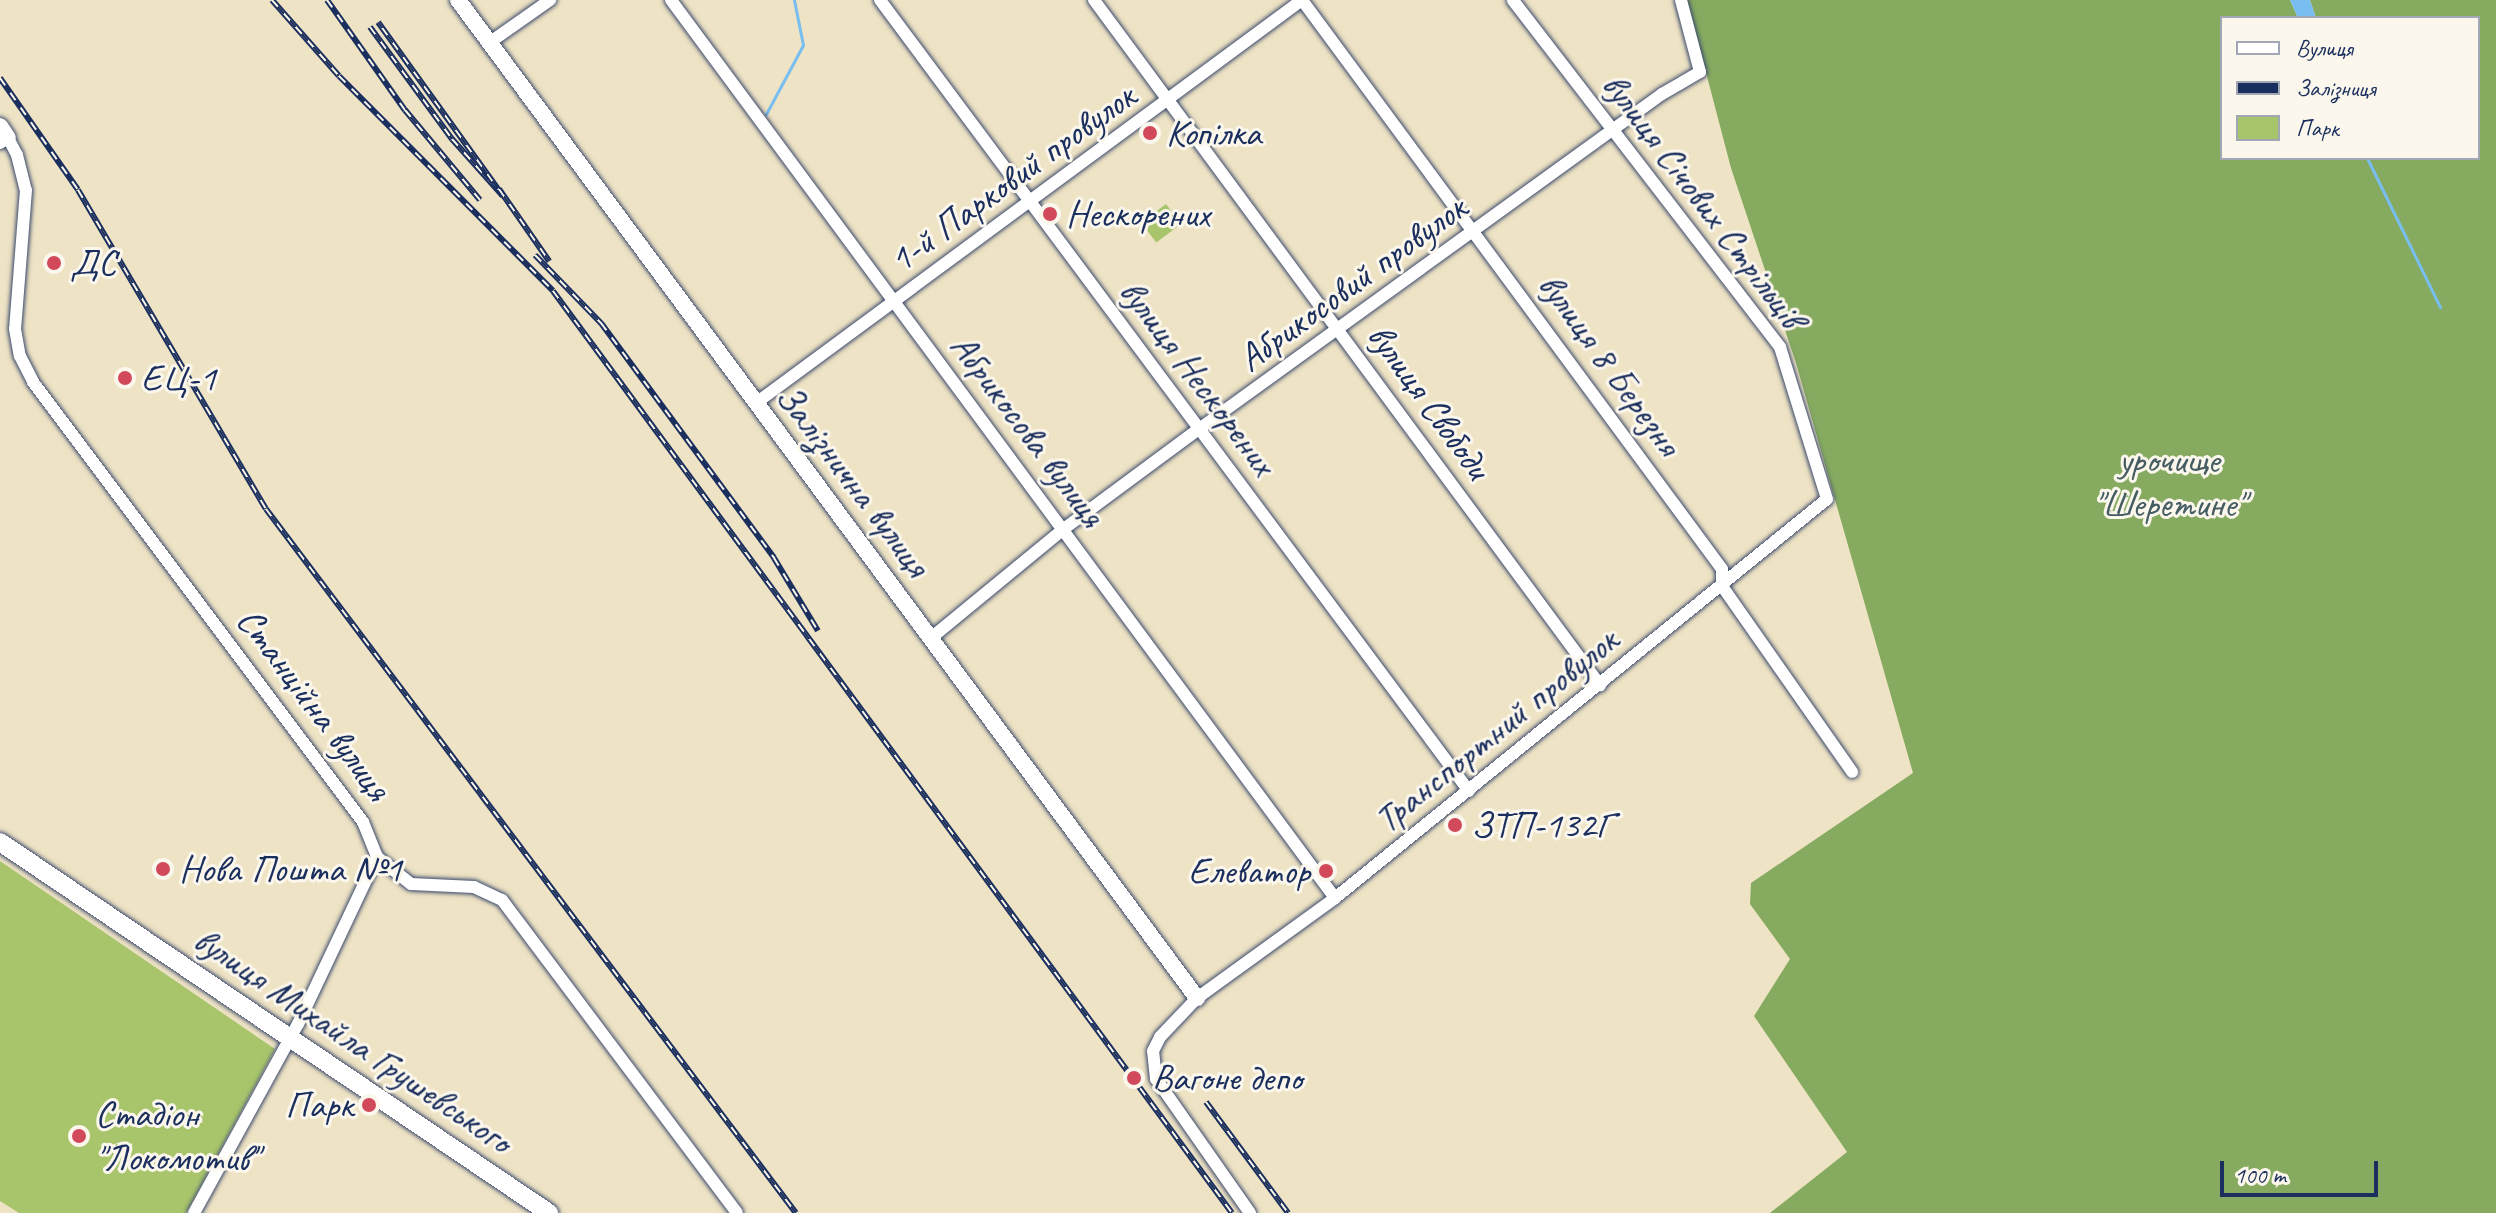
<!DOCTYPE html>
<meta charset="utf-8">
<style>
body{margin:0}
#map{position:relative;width:2496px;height:1213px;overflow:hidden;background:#eee3c4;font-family:Caveat,sans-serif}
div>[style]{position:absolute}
.green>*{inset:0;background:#a8c56c;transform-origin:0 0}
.forest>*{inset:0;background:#86aa60}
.water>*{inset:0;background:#79bef0}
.stream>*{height:3px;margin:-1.5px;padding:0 1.5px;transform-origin:1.5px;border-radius:1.5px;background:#79bef0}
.roads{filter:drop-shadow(0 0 2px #3b4a6d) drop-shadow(0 0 2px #3b4a6d)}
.street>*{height:12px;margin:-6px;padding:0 6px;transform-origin:6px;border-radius:6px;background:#fff}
.secondary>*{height:16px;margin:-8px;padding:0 8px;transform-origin:8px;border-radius:8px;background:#fff}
.primary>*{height:18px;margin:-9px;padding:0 9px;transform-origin:9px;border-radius:9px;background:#fff}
.rail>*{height:6px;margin-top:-3px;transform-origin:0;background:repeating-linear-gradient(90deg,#fbf7ec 0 9px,#1b2f5e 0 18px);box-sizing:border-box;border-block:2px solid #1b2f5e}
.dots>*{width:22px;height:22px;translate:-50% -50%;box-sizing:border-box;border:4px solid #fbf7ec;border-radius:50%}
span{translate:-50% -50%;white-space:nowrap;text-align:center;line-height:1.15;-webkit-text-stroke:6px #fbf7ec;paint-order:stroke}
.poi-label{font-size:38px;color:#1b2f5e}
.left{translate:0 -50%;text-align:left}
.right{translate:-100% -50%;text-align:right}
.street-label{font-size:38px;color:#1b2f5e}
.park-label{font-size:38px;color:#455c62}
.legend{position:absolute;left:2220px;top:16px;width:260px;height:144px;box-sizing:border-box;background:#fbf7ec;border:2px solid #a1a7b3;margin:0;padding:10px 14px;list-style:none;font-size:24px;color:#1b2f5e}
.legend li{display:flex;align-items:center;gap:16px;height:40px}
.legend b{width:40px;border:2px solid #a1a7b3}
.scale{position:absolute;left:2220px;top:1161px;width:158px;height:36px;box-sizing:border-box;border:4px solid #1b2f5e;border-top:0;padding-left:10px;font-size:24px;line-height:28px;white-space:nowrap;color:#1b2f5e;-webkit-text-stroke:6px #fbf7ec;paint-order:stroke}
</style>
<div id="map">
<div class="green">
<div style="left:1166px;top:204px;width:25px;height:31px;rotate:53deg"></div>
<div style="clip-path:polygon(0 861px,275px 1049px,186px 1213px,19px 1213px,0 1201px)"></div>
</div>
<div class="forest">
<div style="clip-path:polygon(1687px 0,2290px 0,2298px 18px,2222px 18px,2222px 158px,2478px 158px,2478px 18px,2316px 18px,2310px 0,2496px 0,2496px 1213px,1770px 1213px,1847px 1152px,1754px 1016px,1790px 959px,1750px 904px,1751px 883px,1913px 773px,1796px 363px,1731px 168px)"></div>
</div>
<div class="water">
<div style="clip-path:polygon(2290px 0,2310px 0,2316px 18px,2298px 18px)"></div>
</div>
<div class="stream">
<div style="left:766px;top:114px;width:78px;rotate:-61.8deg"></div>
<div style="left:803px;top:45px;width:46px;rotate:-101.3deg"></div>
<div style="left:2367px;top:158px;width:166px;rotate:63.9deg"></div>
</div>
<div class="roads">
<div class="street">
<div style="left:671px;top:0;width:1117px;rotate:53.52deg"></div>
<div style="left:880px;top:0;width:986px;rotate:53.33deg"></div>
<div style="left:1094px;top:0;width:852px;rotate:53.55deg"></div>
<div style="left:1302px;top:0;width:707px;rotate:53.57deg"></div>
<div style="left:1722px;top:569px;width:17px;rotate:90deg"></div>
<div style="left:1722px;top:586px;width:227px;rotate:55deg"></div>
<div style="left:489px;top:43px;width:75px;rotate:-35.2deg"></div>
<div style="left:0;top:143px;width:9px;rotate:-32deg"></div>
<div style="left:8px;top:138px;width:19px;rotate:62deg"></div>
<div style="left:17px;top:155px;width:36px;rotate:76deg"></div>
<div style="left:26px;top:190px;width:139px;rotate:94.5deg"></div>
<div style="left:15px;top:329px;width:27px;rotate:80deg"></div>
<div style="left:20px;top:356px;width:29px;rotate:63deg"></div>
<div style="left:33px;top:382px;width:550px;rotate:53.13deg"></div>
<div style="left:363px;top:822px;width:38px;rotate:68deg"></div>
<div style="left:377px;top:857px;width:43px;rotate:38.5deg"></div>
<div style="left:411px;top:884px;width:63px;rotate:2.7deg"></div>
<div style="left:474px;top:887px;width:31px;rotate:25deg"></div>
<div style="left:502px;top:900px;width:391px;rotate:53.1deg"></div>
<div style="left:756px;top:403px;width:679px;rotate:-36.43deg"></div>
<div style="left:931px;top:638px;width:173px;rotate:-39.4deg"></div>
<div style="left:1065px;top:528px;width:167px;rotate:-36.5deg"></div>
<div style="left:1199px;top:429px;width:571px;rotate:-35.89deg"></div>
<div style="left:1662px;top:94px;width:44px;rotate:-30.1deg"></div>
<div style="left:1700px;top:72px;width:74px;rotate:-104.8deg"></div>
<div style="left:194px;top:1213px;width:216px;rotate:-61.2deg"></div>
<div style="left:298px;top:1024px;width:185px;rotate:-64.7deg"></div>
<div style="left:1250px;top:1213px;width:164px;rotate:-125deg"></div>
<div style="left:1156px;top:1079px;width:28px;rotate:-96deg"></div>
<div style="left:1153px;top:1051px;width:16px;rotate:-63deg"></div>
<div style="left:1160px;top:1037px;width:54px;rotate:-46.5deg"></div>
<div style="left:1197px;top:998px;width:170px;rotate:-35.9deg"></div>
<div style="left:1335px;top:898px;width:633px;rotate:-39.04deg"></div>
<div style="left:1827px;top:499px;width:159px;rotate:-107.2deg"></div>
<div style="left:1780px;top:347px;width:438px;rotate:-127.6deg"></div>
</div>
<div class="secondary">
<div style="left:458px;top:0;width:1242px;rotate:53.48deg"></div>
<div style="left:0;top:126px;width:14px;rotate:56deg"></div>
</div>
<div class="primary">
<div style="left:0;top:842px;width:663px;rotate:34.05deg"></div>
</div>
</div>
<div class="rail">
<div style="left:272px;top:0;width:101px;rotate:48.6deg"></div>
<div style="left:339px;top:76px;width:303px;rotate:45.1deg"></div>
<div style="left:553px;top:291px;width:1145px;rotate:53.63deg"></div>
<div style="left:327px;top:0;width:135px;rotate:54.7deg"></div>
<div style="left:405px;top:110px;width:117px;rotate:50.2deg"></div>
<div style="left:370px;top:27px;width:139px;rotate:53.8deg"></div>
<div style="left:452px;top:139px;width:76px;rotate:48.2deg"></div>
<div style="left:503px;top:196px;width:214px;rotate:-125.7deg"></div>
<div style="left:0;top:78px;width:136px;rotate:55.1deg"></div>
<div style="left:78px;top:190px;width:370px;rotate:59.5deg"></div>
<div style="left:266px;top:509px;width:881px;rotate:53.03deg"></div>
<div style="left:499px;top:189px;width:88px;rotate:55.2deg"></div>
<div style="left:535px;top:255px;width:95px;rotate:45.9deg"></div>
<div style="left:601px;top:323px;width:292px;rotate:53.6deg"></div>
<div style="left:774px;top:558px;width:85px;rotate:58.9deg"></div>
<div style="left:1206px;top:1102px;width:138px;rotate:53.5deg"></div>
</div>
<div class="dots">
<div style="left:1150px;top:133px;background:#d1495b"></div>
<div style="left:1050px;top:214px;background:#d1495b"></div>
<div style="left:54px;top:263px;background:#d1495b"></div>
<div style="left:125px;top:378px;background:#d1495b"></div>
<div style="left:1455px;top:825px;background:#d1495b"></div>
<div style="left:163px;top:869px;background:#d1495b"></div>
<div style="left:1326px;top:871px;background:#d1495b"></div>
<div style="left:1134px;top:1078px;background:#d1495b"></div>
<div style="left:369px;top:1105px;background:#d1495b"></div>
<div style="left:79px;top:1136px;background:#d1495b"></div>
</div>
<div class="poi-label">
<span class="left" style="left:1166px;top:133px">Копілка</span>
<span class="left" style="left:1066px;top:214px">Нескорених</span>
<span class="left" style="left:70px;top:263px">ДС</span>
<span class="left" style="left:141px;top:378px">ЕЦ-1</span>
<span class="left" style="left:1471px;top:825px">ЗТП-132Г</span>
<span class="left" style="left:179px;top:869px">Нова Пошта №1</span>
<span class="right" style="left:1310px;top:871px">Елеватор</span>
<span class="left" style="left:1152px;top:1078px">Вагоне депо</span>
<span class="right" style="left:353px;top:1105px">Парк</span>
<span class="left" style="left:95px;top:1136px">Стадіон<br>"Локомотив"</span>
</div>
<div class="street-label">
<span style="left:1012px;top:178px;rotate:-36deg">1-й Парковий провулок</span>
<span style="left:1703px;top:200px;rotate:53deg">вулиця Січових Стрільців</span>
<span style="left:1352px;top:283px;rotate:-36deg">Абрикосовий провулок</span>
<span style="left:1610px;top:364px;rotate:54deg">вулиця 8 Березня</span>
<span style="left:1198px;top:377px;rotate:53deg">вулиця Нескорених</span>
<span style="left:1429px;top:401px;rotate:54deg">вулиця Свободи</span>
<span style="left:1028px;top:430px;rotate:53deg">Абрикосова вулиця</span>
<span style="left:853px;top:480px;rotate:53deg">Залізнична вулиця</span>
<span style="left:314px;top:704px;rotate:53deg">Станційна вулиця</span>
<span style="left:1496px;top:730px;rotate:-39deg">Транспортний провулок</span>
<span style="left:353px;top:1040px;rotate:34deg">вулиця Михайла Грушевського</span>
</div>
<div class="park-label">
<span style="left:2169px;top:482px">урочище<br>"Шеретине"</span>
</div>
<ul class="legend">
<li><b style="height:10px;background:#fff"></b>Вулиця</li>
<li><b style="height:10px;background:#1b2f5e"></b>Залізниця</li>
<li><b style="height:22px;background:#a8c56c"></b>Парк</li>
</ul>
<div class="scale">100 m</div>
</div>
